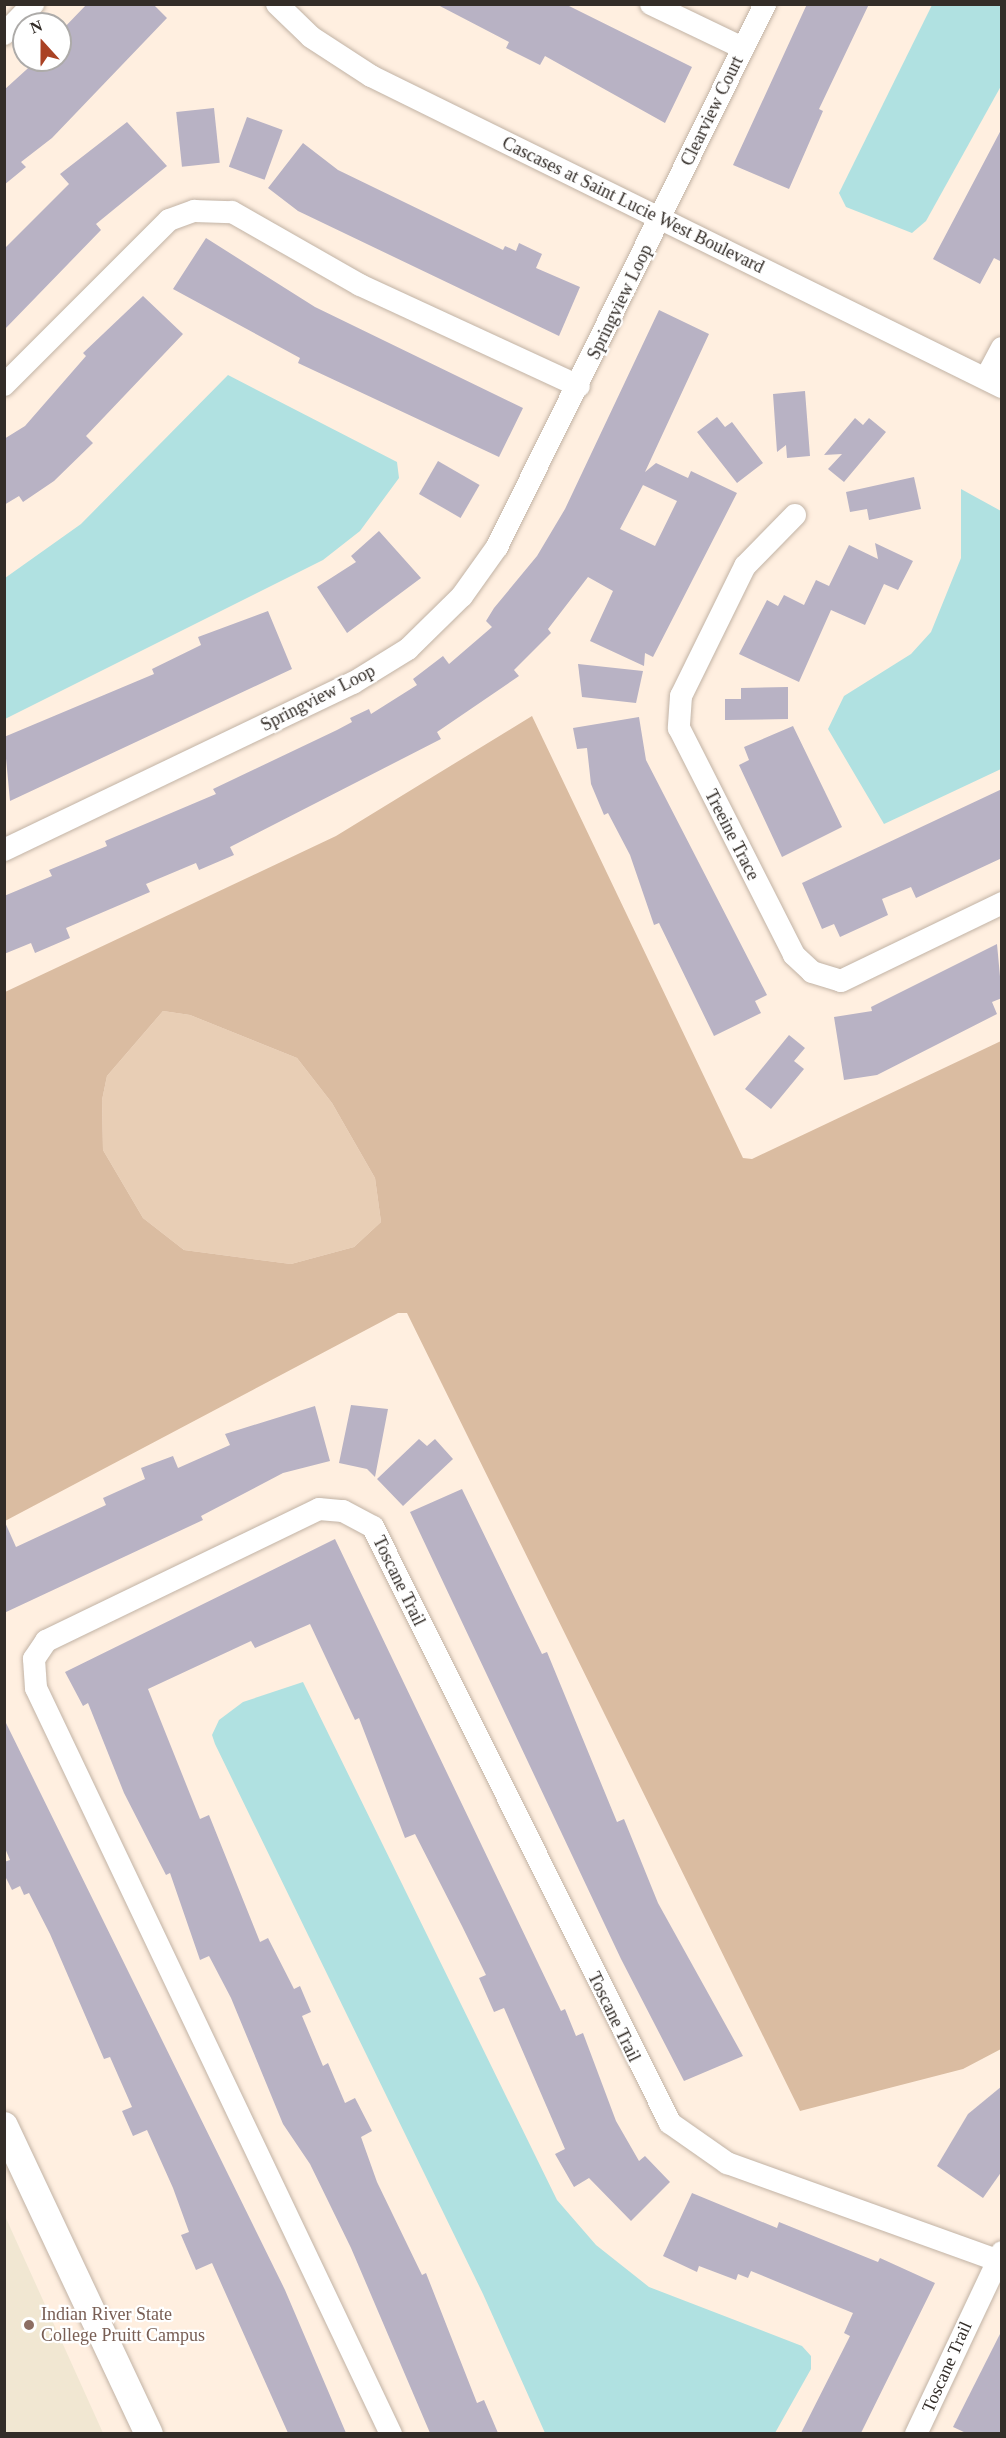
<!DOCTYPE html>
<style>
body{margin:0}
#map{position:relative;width:1006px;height:2438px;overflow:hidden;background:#ffefe0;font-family:Georgia,serif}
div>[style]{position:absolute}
.education>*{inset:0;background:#f1e7d2}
.green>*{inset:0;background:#e8ceb5}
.forest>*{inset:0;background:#dabca1}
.water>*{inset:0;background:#b0e1e1}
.building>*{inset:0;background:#b8b2c4;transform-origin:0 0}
.roads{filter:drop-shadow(0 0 2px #c2b3a5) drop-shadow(0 0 2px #c2b3a5)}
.minor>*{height:22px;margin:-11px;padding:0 11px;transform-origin:11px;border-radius:11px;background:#fff}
.tertiary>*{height:28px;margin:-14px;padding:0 14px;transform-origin:14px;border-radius:14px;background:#fff}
.dots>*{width:16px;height:16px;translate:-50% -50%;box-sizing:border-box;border:3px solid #fff;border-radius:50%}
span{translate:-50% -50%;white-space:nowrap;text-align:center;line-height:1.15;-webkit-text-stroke:4.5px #fff;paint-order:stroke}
.street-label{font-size:18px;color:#332d28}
.education-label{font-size:18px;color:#785e54}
.left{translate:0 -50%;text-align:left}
.frame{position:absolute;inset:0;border:6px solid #332d28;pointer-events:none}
.north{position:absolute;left:12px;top:12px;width:60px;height:60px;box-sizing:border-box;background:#fff;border:2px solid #adaba9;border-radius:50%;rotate:339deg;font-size:16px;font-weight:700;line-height:24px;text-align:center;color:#332d28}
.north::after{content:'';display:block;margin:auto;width:21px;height:27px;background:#aa4224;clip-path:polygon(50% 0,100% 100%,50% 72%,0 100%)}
</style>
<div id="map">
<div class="education">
<div style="clip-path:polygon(5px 2216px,103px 2433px,5px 2433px)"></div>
</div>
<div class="green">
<div style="clip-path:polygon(163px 1011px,190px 1015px,297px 1058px,332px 1103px,375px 1178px,381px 1222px,354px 1247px,291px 1264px,184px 1250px,143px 1218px,103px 1150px,102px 1100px,107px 1076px)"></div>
</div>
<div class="forest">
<div style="clip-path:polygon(evenodd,532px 716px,743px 1158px,752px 1159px,1001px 1041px,1001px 2049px,963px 2069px,800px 2111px,407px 1313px,398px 1313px,5px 1521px,5px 992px,336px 836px,532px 716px,163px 1011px,190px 1015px,297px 1058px,332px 1103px,375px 1178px,381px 1222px,354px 1247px,291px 1264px,184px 1250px,143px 1218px,103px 1150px,102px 1100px,107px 1076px,163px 1011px)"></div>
</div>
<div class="water">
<div style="clip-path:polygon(932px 5px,1001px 5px,1001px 86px,926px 221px,912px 233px,846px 207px,839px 193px)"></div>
<div style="clip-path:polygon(228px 375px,397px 462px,399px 478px,360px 531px,323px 560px,5px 719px,5px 578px,81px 524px)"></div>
<div style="clip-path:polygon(961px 489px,1001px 511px,1001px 769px,884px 824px,828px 729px,844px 696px,911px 654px,931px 632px,961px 558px)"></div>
<div style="clip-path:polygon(303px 1682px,557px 2200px,596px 2245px,649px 2287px,802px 2346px,811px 2356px,811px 2369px,775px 2433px,545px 2433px,483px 2294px,215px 1744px,212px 1735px,219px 1720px,243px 1702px)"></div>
</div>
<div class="building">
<div style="clip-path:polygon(87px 4px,153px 4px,167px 18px,52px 138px,21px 162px,26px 167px,4px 185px,4px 90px,37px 60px,60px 60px,60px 32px)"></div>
<div style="clip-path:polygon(436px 4px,565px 4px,692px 67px,665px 123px,545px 56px,540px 65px,506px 48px,509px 42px)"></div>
<div style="clip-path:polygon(807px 4px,869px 4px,819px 109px,823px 111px,789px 189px,733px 165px)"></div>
<div style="left:214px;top:108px;width:55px;height:38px;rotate:84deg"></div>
<div style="left:247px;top:117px;width:38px;height:53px;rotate:20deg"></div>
<div style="clip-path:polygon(127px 122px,167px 166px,96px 224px,101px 230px,4px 330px,4px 249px,69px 184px,60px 174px)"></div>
<div style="clip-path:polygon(1002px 128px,1002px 262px,994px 258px,980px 284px,933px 259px)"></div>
<div style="clip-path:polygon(303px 143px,338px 170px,503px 250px,505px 246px,516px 251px,519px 243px,542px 254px,536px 268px,580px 287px,559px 336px,298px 211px,268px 188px)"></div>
<div style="clip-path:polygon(206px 238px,315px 307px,523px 408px,499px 457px,298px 363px,300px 358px,173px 289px)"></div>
<div style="clip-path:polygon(143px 296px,183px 334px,86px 436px,93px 443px,54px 481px,23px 502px,19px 496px,4px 505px,4px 439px,25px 426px,86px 356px,83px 353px)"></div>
<div style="clip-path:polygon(evenodd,659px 310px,709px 334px,645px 472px,656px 463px,688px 478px,691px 471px,737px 493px,653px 657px,645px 653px,644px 666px,590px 641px,613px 591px,588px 577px,548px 629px,551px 633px,514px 670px,519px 676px,437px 732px,441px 739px,230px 847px,234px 855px,199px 870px,196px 863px,146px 884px,150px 892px,66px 928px,70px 938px,35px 953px,31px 943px,4px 954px,4px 896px,52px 876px,49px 870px,107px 846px,105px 841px,216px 794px,213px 789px,337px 730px,352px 722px,350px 718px,369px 709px,371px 714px,417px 685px,413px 679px,443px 656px,449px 664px,492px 627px,486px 621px,494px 608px,537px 556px,565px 509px,659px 310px,643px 485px,677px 501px,655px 546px,620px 529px,643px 485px)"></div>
<div style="clip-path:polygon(805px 391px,810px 456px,787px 458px,786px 445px,777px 452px,773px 394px)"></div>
<div style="clip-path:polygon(717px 417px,725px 427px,732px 422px,763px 463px,737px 483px,697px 432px)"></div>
<div style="clip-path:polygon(855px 418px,863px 425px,869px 418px,886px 432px,844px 482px,828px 469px,842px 454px,824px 455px)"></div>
<div style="left:438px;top:461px;width:48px;height:38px;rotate:30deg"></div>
<div style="clip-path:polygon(914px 477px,921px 509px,869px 520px,867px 509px,850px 512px,846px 492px)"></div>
<div style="clip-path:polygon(379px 531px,421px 578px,347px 633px,317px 587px,356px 562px,351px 556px)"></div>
<div style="clip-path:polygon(875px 543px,913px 561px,898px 590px,884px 584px,865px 625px,831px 610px,799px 682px,739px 654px,767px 600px,778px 606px,784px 595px,804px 605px,816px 580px,829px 586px,849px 545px,878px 559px)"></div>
<div style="clip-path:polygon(268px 611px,292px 669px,10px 801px,4px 737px,154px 674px,152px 669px,201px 645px,198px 637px)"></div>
<div style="clip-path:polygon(578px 664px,643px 671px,636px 703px,582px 697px)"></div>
<div style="clip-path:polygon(788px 687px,788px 719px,725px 720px,725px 699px,741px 699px,741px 688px)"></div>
<div style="clip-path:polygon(639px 717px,646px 760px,767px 995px,755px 1001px,761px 1013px,714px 1036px,659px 923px,654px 925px,630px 855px,608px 813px,604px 815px,591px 784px,587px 748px,577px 749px,573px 728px)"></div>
<div style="clip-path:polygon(793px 726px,842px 827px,782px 857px,739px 765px,749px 760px,744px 747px)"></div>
<div style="clip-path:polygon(1002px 789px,1002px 858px,916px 898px,911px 887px,882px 899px,888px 915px,840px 937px,834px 924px,822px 929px,802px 883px)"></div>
<div style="clip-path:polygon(997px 944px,1002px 998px,992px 1002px,997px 1014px,877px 1075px,844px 1080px,834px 1017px,872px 1011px,871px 1007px)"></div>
<div style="clip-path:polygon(789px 1035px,805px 1048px,794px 1061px,804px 1069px,771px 1109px,745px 1089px)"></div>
<div style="clip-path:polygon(351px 1405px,388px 1409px,375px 1477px,367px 1469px,339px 1463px)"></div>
<div style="clip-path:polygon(315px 1406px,330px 1461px,283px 1473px,201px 1516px,203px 1520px,4px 1613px,4px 1520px,16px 1547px,106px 1505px,103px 1498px,145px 1479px,141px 1468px,173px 1456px,178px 1468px,230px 1445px,225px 1434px)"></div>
<div style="clip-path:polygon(419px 1439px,427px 1446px,435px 1439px,453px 1459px,403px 1506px,377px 1479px)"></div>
<div style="clip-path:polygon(462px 1489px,542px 1654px,547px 1652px,617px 1822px,624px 1819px,658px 1903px,743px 2056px,684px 2081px,621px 1959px,410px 1512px)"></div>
<div style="clip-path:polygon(335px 1539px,561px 2011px,565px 2009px,576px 2036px,583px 2033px,616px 2121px,639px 2161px,645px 2156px,670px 2182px,631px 2221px,589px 2178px,574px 2187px,555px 2154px,565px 2149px,504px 2008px,494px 2012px,479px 1978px,486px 1975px,462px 1926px,415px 1834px,405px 1838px,359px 1718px,355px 1720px,310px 1624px,255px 1648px,251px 1641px,148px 1689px,200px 1819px,209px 1815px,260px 1942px,268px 1938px,294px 1989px,300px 1986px,311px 2012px,302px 2016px,323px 2066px,328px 2063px,345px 2103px,355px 2098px,372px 2131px,361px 2137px,377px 2182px,422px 2275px,426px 2273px,477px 2403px,484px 2400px,498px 2433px,430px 2433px,351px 2248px,310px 2164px,283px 2124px,231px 1998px,209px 1956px,200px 1960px,170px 1873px,166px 1875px,124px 1793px,88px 1703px,83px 1706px,65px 1672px)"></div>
<div style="clip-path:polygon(5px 1721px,285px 2290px,346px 2433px,288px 2433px,212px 2263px,196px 2270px,181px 2235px,189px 2232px,173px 2188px,147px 2130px,133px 2136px,122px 2111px,132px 2107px,110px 2057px,104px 2059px,50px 1934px,29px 1893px,24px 1895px,20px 1886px,12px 1890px,4px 1874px,4px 1862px,10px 1860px,4px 1846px)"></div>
<div style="clip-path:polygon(1002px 2086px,1002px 2171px,983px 2198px,937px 2166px,968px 2114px)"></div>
<div style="clip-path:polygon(692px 2193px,777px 2228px,779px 2222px,878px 2262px,880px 2258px,935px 2283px,861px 2433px,801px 2433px,850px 2336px,844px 2333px,853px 2313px,751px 2271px,748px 2278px,738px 2274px,736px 2280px,699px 2266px,697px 2272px,663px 2256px)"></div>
<div style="clip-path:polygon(1002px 2330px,1002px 2433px,966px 2433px,953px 2427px)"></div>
</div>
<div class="roads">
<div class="minor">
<div style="left:277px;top:4px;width:47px;rotate:44.1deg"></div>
<div style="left:311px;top:37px;width:72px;rotate:33deg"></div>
<div style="left:371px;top:76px;width:703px;rotate:26.24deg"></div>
<div style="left:651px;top:4px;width:102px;rotate:25.6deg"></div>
<div style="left:4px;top:34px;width:42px;rotate:-46deg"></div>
<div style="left:986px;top:378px;width:34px;rotate:-62deg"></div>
<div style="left:4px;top:385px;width:233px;rotate:-45deg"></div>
<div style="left:169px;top:220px;width:27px;rotate:-20deg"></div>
<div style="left:194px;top:211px;width:38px;rotate:2deg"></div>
<div style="left:232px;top:212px;width:147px;rotate:29.7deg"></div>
<div style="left:360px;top:285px;width:241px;rotate:24.8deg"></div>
<div style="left:795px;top:515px;width:71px;rotate:134.4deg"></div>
<div style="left:745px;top:566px;width:145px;rotate:116.2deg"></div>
<div style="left:681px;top:696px;width:32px;rotate:94deg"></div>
<div style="left:679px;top:728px;width:254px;rotate:63.1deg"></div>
<div style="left:794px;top:955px;width:25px;rotate:43deg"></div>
<div style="left:812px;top:972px;width:30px;rotate:17deg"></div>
<div style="left:841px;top:981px;width:179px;rotate:-25.8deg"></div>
<div style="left:4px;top:850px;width:387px;rotate:-25.6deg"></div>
<div style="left:353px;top:683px;width:65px;rotate:-31.7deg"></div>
<div style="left:408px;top:649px;width:76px;rotate:-44.5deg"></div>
<div style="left:462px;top:596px;width:60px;rotate:-54.5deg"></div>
<div style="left:497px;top:547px;width:606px;rotate:-63.73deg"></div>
<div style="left:391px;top:2434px;width:826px;rotate:-115.45deg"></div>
<div style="left:36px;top:1688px;width:29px;rotate:-94deg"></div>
<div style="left:34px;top:1659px;width:22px;rotate:-56deg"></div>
<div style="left:46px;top:1641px;width:303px;rotate:-25.8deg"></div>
<div style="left:319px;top:1509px;width:24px;rotate:5deg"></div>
<div style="left:343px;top:1511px;width:34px;rotate:28deg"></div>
<div style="left:373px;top:1527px;width:666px;rotate:63.51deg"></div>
<div style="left:670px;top:2123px;width:70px;rotate:35.1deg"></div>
<div style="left:727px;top:2163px;width:292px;rotate:19.8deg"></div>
<div style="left:916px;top:2434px;width:201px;rotate:-64.7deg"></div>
</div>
<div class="tertiary">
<div style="left:4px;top:2126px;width:340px;rotate:64.8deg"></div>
</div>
</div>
<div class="dots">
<div style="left:29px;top:2325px;background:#8d6e63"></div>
</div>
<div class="street-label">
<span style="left:712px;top:111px;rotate:-64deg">Clearview Court</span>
<span style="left:633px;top:205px;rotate:26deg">Cascases at Saint Lucie West Boulevard</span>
<span style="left:620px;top:302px;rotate:-64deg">Springview Loop</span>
<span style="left:318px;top:698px;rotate:-27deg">Springview Loop</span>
<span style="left:732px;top:835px;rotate:63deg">Treeine Trace</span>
<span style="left:399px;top:1581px;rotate:64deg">Toscane Trail</span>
<span style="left:614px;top:2017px;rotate:64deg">Toscane Trail</span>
<span style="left:947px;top:2367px;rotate:-66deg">Toscane Trail</span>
</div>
<div class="education-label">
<span class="left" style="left:41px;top:2325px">Indian River State<br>College Pruitt Campus</span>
</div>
<div class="frame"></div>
<div class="north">N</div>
</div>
